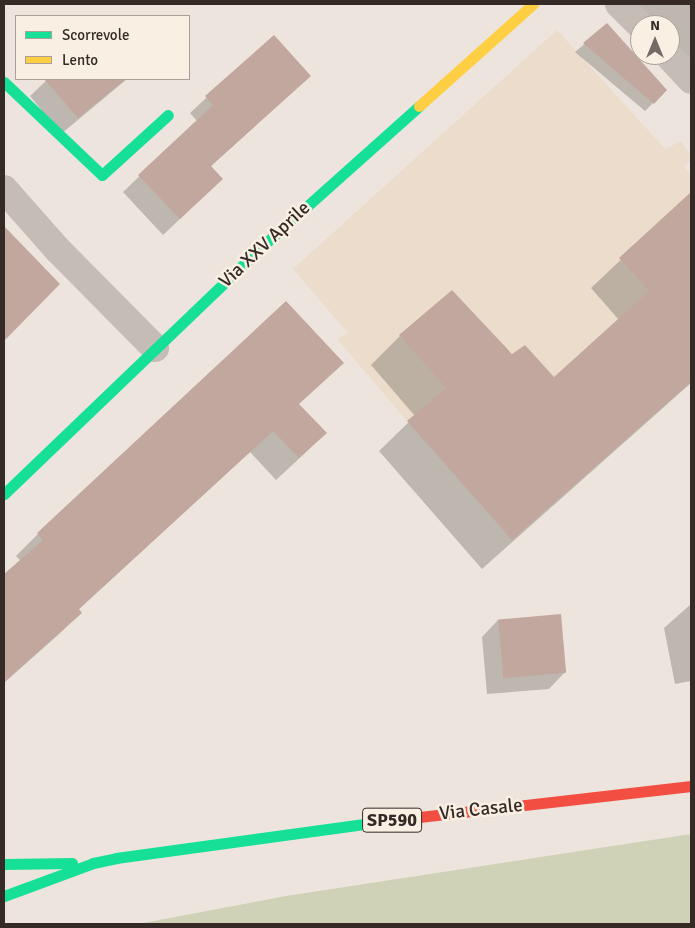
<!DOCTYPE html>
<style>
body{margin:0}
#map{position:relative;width:695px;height:928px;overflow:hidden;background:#ede5dd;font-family:Signika,sans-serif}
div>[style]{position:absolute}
.green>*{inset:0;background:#cfd2b6}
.plaza>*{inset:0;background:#ecdccb}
.shadow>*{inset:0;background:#0003}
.building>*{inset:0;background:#c2a79e;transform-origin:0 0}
.street>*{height:28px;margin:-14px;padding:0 14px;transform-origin:14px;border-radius:14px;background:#c5bcb6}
.fast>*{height:11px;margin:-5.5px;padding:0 5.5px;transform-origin:5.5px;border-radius:5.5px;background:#16e098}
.slow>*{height:11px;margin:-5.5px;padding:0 5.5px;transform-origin:5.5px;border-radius:5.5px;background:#ffcf43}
.jam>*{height:11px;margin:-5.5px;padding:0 5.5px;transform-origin:5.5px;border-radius:5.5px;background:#f24e42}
span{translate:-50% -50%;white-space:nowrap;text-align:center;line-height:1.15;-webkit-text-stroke:5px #faefe3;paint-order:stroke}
.shield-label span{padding:1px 4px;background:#faefe3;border:1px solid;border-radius:4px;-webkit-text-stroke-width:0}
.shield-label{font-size:18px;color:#352a25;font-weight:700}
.street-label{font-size:19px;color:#352a25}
.frame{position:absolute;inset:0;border:5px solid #352a25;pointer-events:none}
.legend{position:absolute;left:15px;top:15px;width:175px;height:65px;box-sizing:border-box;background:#faefe3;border:1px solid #aba097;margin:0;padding:6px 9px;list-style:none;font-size:15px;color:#352a25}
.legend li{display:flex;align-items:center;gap:10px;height:25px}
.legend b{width:25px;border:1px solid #aba097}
.north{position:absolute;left:630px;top:15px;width:50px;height:50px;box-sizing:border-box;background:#faefe3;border:1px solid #aba097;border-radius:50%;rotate:0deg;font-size:14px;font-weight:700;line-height:20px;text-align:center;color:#352a25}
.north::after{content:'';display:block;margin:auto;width:18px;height:22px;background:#756b65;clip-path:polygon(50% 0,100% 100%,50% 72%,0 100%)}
</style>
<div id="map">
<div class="green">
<div style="clip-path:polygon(691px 834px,691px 924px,138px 924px,286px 896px)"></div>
</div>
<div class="plaza">
<div style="clip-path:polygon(557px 30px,665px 149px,681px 141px,691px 155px,691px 160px,684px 167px,691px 175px,691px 213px,681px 202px,619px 258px,649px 291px,554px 377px,525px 345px,512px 354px,452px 290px,400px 335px,446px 388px,407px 421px,337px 339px,348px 333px,293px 269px)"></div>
</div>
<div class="shadow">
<div style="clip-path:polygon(624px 4px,691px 4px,691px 85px,670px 55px,670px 25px,640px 25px)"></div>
<div style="clip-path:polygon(607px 25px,666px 90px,645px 111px,575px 52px)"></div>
<div style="clip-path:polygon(273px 36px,309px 76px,210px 167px,205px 195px,163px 235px,123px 192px,197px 121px,190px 113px)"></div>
<div style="clip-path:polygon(48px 79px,127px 79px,61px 134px,30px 96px)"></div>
<div style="clip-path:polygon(681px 203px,691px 215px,691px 383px,482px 569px,379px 451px,415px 416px,371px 365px,400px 336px,512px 355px,554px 379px,619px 320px,591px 288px)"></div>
<div style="clip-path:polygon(4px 227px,58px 284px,4px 339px)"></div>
<div style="clip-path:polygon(298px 404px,325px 433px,303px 455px,276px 480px,250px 452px,78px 610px,81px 613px,58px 635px,4px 683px,4px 576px,21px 561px,16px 556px,38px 534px)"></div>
<div style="clip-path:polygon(691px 604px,691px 681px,675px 684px,664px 628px)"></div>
<div style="clip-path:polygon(498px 620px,565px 672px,549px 689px,487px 694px,482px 637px)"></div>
</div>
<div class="building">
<div style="clip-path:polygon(607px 23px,667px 90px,654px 104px,583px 43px)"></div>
<div style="clip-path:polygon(274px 35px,311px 76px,211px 166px,223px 179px,180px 219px,138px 175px,213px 105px,205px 96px)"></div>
<div style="clip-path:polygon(44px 79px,126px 79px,78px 118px)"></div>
<div style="clip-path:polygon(691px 192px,691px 382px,512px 540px,407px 421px,446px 388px,399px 335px,452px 290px,512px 354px,525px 345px,554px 377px,649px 291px,619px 258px)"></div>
<div style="clip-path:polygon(4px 226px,60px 284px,4px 341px)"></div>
<div style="clip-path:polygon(286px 301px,344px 363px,299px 404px,327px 433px,299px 458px,273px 431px,79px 609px,82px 613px,4px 682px,4px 574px,43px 540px,37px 533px)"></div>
<div style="left:561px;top:614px;width:59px;height:63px;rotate:85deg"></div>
</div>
<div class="street">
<div style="left:619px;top:4px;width:30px;rotate:45deg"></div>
<div style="left:668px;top:55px;width:34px;rotate:47deg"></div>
<div style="left:4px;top:189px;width:81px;rotate:48.5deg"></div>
<div style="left:58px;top:250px;width:138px;rotate:45.3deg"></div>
</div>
<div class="fast">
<div style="left:4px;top:82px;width:135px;rotate:43.5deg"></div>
<div style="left:102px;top:175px;width:89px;rotate:-42.3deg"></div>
<div style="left:4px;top:494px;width:352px;rotate:-43.8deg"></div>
<div style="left:258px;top:250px;width:216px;rotate:-41.8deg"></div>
<div style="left:4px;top:864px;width:68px;rotate:-0.8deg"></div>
<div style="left:4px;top:896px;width:95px;rotate:-20.3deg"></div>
<div style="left:93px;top:863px;width:24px;rotate:-12deg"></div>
<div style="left:116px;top:858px;width:280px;rotate:-7.8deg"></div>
</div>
<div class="slow">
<div style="left:419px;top:106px;width:153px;rotate:-41.8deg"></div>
</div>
<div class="jam">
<div style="left:393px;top:820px;width:300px;rotate:-6.5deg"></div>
</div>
<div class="shield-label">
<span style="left:392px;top:820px">SP590</span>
</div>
<div class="street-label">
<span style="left:265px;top:245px;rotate:-43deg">Via XXV Aprile</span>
<span style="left:481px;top:810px;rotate:-6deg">Via Casale</span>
</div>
<div class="frame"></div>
<ul class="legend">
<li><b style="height:6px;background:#16e098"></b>Scorrevole</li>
<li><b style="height:6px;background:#ffcf43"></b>Lento</li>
</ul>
<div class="north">N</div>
</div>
